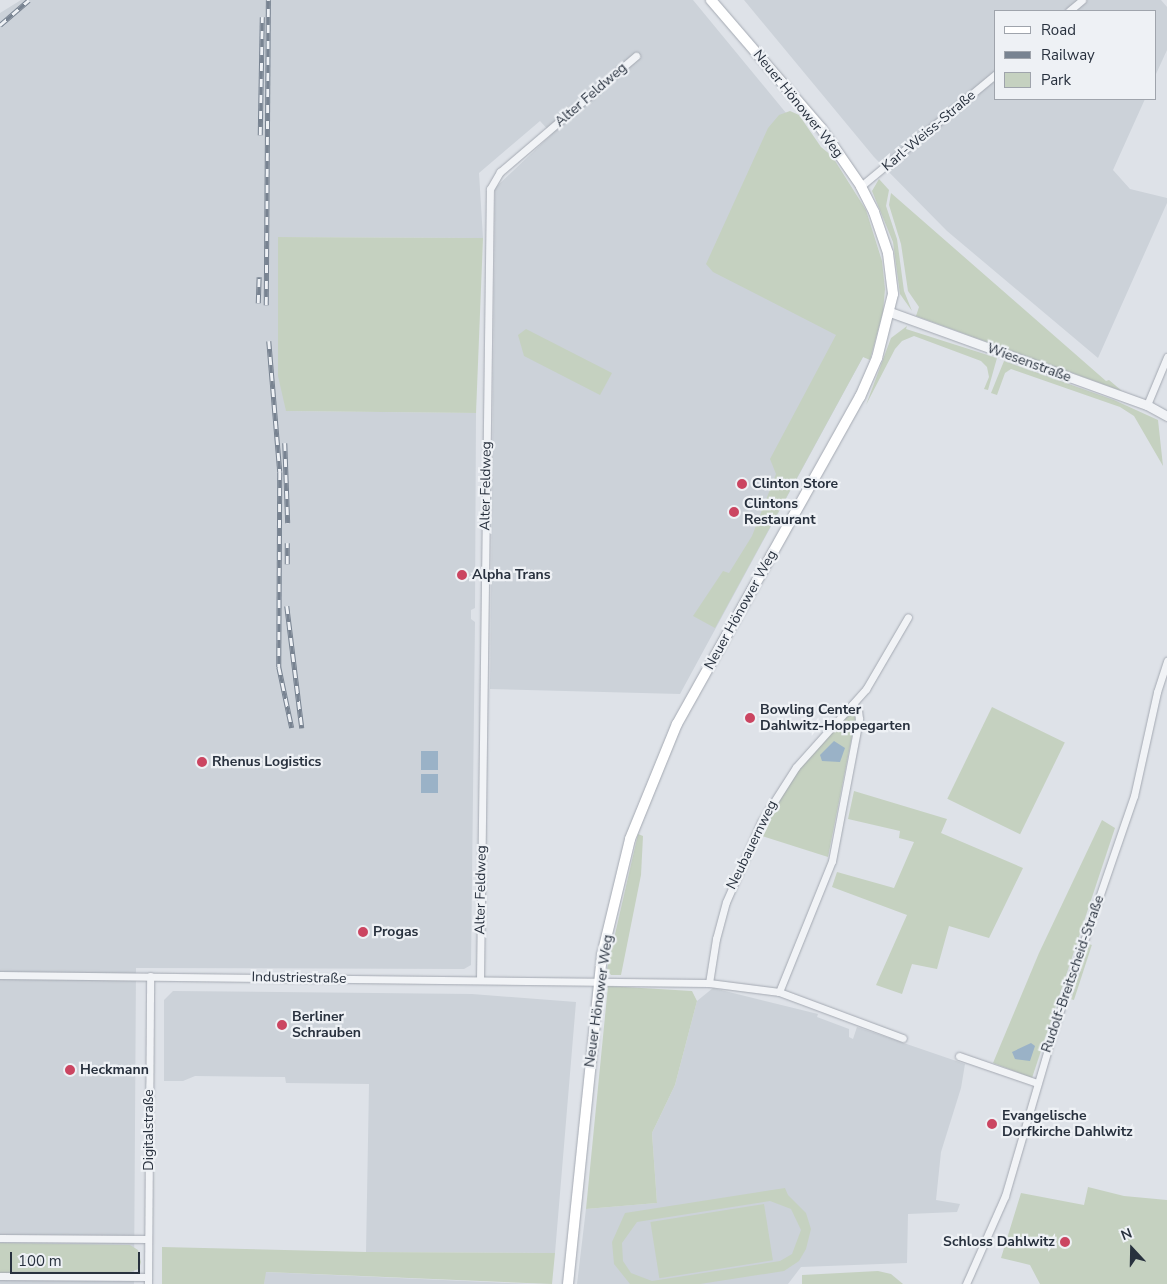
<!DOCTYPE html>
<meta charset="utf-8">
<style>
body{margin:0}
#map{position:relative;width:1167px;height:1284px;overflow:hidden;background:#dee2e8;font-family:"Nunito Sans",sans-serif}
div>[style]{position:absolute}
.built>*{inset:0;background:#ccd2d9}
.green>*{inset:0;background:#c5d1c0;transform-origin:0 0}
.water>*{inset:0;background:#9ab2c7;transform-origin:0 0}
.roads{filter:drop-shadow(0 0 1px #a4a9b2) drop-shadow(0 0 1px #a4a9b2)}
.minor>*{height:7px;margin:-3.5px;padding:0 3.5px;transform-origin:3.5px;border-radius:3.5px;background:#f1f3f6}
.tertiary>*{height:9px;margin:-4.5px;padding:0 4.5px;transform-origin:4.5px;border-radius:4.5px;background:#f1f3f6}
.secondary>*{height:10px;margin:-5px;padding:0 5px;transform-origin:5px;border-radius:5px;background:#fff}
.rail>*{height:4.5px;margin-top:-2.25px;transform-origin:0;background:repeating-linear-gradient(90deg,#eef1f5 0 8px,#788391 0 16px);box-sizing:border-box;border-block:1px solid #788391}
.dots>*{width:14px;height:14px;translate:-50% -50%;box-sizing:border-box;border:2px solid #eef1f5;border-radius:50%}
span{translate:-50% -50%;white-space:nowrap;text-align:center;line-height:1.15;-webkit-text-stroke:4.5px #eef1f5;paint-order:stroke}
.street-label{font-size:14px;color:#28313e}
.poi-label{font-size:14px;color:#28313e;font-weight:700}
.left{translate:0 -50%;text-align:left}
.right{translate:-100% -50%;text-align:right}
.legend{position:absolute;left:994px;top:10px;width:162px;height:90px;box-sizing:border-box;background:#eef1f5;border:1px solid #9fa4ac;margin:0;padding:6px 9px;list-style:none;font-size:15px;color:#28313e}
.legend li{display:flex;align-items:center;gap:10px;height:25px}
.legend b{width:25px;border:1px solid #9fa4ac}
.north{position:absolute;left:1107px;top:1224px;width:50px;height:50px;-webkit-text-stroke:4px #eef1f5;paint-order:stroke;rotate:339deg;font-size:14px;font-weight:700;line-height:20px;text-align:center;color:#28313e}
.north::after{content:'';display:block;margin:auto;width:18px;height:22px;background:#28313e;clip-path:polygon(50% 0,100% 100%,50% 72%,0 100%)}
.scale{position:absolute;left:10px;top:1252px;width:130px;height:22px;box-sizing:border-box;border:2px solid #28313e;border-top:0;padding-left:6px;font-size:15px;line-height:18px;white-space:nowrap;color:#28313e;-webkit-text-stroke:4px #eef1f5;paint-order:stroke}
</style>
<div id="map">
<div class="built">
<div style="clip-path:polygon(21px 0,693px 0,842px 181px,863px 357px,680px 694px,490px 689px,495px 188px,552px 134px,540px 121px,479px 173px,483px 238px,278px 237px,286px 411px,476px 413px,475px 608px,471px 610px,471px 619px,475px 622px,471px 965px,464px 969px,136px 968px,134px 1284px,0 1284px,0 13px)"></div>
<div style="clip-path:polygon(744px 0,1161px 0,1167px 7px,1167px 50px,1156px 74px,1156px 11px,996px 11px,996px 99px,1145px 99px,1113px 170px,1130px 189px,1167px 198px,1167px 203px,1098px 358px,947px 231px,874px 157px)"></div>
<div style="clip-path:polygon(713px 988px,818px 1014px,817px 1017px,849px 1029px,849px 1037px,853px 1039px,857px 1027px,965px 1064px,961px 1088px,941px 1152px,936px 1200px,960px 1204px,957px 1212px,908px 1214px,907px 1263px,801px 1267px,788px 1284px,577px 1284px,586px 1209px,657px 1203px,652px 1133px,675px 1085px,697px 1001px)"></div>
<div style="clip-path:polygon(173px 991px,472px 994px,576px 1002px,555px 1253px,366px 1252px,369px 1084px,286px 1083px,285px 1077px,195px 1076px,183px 1081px,164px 1081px,164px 1000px)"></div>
<div style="clip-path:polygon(265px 1272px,533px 1284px,264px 1284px)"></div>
</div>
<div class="green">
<div style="clip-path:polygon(790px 111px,799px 115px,821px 147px,832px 156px,866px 210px,882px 261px,885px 289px,883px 312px,870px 360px,863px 357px,715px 628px,693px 616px,723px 571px,729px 573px,752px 536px,776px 474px,770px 459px,836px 335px,713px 272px,706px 264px,768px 128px,779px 115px)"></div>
<div style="clip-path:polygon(879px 179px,889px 190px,886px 206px,897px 239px,904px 291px,912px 311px,900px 294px,893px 242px,872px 191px)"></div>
<div style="clip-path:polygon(891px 193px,1106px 381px,1109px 380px,1122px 391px,916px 316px,919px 307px,908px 291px,901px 244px,889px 205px)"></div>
<div style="clip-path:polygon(278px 237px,483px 238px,476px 413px,286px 411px,278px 376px)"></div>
<div style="clip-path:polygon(907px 326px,906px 329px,997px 358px,988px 390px,984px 389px,989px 377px,987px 367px,981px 361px,914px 336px,902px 341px,895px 349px,866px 405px,891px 338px)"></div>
<div style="clip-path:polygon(526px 329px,612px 373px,600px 395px,524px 356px,518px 335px)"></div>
<div style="clip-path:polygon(1004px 361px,1114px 400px,1158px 420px,1163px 466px,1134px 416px,1120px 407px,1011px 369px,1005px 373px,997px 395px,991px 393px)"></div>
<div style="left:992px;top:707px;width:81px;height:102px;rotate:26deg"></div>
<div style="clip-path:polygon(848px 713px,855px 716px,855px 721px,828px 857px,759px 835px,801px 765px)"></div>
<div style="clip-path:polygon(854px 791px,947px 819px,941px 833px,1023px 868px,989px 938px,949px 926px,937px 969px,912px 964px,902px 994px,876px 985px,907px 915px,832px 887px,837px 872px,894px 888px,914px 842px,899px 838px,900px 831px,848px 819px)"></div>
<div style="clip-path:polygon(1102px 820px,1115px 828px,1032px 1078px,993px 1063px,1039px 953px)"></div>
<div style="clip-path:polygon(638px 834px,643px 836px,641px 875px,621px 975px,611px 975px,607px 969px)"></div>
<div style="left:1089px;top:944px;width:3px;height:58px;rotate:18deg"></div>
<div style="clip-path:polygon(608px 986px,692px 991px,697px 1001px,675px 1085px,652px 1133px,657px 1203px,586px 1209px)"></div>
<div style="clip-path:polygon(1088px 1187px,1124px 1196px,1167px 1200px,1167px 1284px,1040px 1284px,1030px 1265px,1001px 1258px,1021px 1193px,1084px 1205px)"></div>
<div style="clip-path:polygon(evenodd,785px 1188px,788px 1195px,806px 1213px,811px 1229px,806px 1249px,799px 1261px,784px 1271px,700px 1284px,630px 1284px,614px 1264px,612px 1242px,625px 1213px,785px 1188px,770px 1201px,791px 1209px,801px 1230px,792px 1254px,780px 1261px,652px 1281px,631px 1273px,623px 1261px,622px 1243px,637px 1222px,770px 1201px)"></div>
<div style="left:764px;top:1204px;width:57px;height:115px;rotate:81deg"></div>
<div style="clip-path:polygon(0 1243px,130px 1245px,138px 1250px,141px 1262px,139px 1269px,127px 1273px,0 1273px)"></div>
<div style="clip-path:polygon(162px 1247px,366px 1252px,555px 1253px,552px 1284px,266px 1272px,264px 1284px,162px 1284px)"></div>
<div style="clip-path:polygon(878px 1271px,891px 1274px,903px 1284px,802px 1284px,802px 1275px)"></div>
</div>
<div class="water">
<div style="clip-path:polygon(834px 741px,845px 748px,840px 762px,822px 761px,820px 755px)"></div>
<div style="left:421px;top:751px;width:17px;height:19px"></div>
<div style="left:421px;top:774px;width:17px;height:19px"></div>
<div style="clip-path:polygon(1031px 1043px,1035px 1046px,1030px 1061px,1015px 1059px,1012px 1052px)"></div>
</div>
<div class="roads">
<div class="minor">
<div style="left:1069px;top:11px;width:17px;rotate:-40deg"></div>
<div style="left:861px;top:186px;width:175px;rotate:-39.7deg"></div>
<div style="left:1147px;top:405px;width:52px;rotate:-67.4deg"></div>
<div style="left:0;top:975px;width:709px;rotate:0.65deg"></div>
<div style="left:709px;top:983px;width:71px;rotate:7.3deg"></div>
<div style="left:779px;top:992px;width:132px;rotate:20.4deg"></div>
<div style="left:480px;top:980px;width:791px;rotate:-89.28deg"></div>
<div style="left:490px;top:189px;width:20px;rotate:-60deg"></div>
<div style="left:500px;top:172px;width:179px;rotate:-40.5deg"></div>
<div style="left:709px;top:983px;width:45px;rotate:-81deg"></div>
<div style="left:716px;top:939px;width:38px;rotate:-75deg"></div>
<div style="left:726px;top:902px;width:87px;rotate:-66.4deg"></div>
<div style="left:761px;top:822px;width:65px;rotate:-57.5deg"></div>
<div style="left:796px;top:767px;width:105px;rotate:-48.1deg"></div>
<div style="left:866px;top:689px;width:83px;rotate:-59.7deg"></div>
<div style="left:779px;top:992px;width:141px;rotate:-68deg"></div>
<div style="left:832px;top:861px;width:145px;rotate:-79.2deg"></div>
<div style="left:859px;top:719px;width:9px;rotate:-96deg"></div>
<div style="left:858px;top:710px;width:8px;rotate:-130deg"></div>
<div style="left:959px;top:1056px;width:83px;rotate:19.1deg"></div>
<div style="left:0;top:1238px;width:148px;rotate:0.4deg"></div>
<div style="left:0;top:1276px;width:148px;rotate:0.4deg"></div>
<div style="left:148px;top:1284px;width:308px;rotate:-89.6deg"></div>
<div style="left:966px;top:1284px;width:96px;rotate:-66.1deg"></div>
<div style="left:1005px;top:1196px;width:175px;rotate:-73.7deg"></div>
<div style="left:1054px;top:1028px;width:245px;rotate:-71deg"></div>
<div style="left:1134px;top:796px;width:107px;rotate:-77.5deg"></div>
<div style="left:1157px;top:692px;width:33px;rotate:-72deg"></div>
</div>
<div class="tertiary">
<div style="left:890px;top:312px;width:273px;rotate:19.9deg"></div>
<div style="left:1147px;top:405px;width:23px;rotate:29deg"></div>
</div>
<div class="secondary">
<div style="left:568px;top:1284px;width:331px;rotate:-84.1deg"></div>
<div style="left:602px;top:955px;width:119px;rotate:-76.4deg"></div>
<div style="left:630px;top:839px;width:124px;rotate:-67.8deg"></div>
<div style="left:677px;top:724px;width:375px;rotate:-60.8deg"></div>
<div style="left:860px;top:397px;width:43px;rotate:-66.4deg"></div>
<div style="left:877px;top:358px;width:66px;rotate:-76deg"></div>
<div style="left:893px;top:294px;width:41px;rotate:-97deg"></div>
<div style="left:888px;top:253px;width:43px;rotate:-108.9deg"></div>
<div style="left:874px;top:212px;width:29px;rotate:-117deg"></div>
<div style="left:861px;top:186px;width:70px;rotate:-124.6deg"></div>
<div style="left:821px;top:128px;width:169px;rotate:-130.7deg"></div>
</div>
</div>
<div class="rail">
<div style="left:0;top:25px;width:38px;rotate:-41deg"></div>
<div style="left:260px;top:135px;width:118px;rotate:-89deg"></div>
<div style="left:258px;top:303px;width:26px;rotate:-88deg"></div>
<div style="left:266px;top:305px;width:305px;rotate:-89.6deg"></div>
<div style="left:269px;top:341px;width:131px;rotate:85.2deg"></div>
<div style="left:280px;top:472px;width:195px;rotate:90.3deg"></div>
<div style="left:279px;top:667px;width:62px;rotate:78deg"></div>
<div style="left:285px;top:443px;width:80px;rotate:87.9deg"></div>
<div style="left:287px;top:564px;width:21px;rotate:-90deg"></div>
<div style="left:287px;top:606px;width:123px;rotate:83deg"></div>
</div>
<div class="dots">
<div style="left:742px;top:484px;background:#cb4561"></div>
<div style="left:734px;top:512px;background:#cb4561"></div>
<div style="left:462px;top:575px;background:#cb4561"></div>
<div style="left:750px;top:718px;background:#cb4561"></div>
<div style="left:202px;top:762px;background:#cb4561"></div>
<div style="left:363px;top:932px;background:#cb4561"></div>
<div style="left:282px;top:1025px;background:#cb4561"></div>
<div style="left:70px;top:1070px;background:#cb4561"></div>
<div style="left:992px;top:1124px;background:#cb4561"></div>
<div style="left:1065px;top:1242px;background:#cb4561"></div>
</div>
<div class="street-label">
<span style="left:591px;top:95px;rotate:-41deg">Alter Feldweg</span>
<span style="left:798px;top:104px;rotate:51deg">Neuer Hönower Weg</span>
<span style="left:929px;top:131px;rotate:-40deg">Karl-Weiss-Straße</span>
<span style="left:1029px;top:363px;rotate:20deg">Wiesenstraße</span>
<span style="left:486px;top:486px;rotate:-89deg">Alter Feldweg</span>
<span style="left:741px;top:610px;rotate:-61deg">Neuer Hönower Weg</span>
<span style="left:752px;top:845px;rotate:-64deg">Neubauernweg</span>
<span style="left:481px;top:890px;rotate:-89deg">Alter Feldweg</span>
<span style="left:1073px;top:974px;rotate:-71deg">Rudolf-Breitscheid-Straße</span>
<span style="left:299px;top:978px;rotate:1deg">Industriestraße</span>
<span style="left:599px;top:1001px;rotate:-82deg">Neuer Hönower Weg</span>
<span style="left:149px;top:1130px;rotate:-90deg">Digitalstraße</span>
</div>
<div class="poi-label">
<span class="left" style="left:752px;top:484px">Clinton Store</span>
<span class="left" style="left:744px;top:512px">Clintons<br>Restaurant</span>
<span class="left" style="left:472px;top:575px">Alpha Trans</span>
<span class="left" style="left:760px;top:718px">Bowling Center<br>Dahlwitz-Hoppegarten</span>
<span class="left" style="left:212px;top:762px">Rhenus Logistics</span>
<span class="left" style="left:373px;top:932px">Progas</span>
<span class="left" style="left:292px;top:1025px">Berliner<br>Schrauben</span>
<span class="left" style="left:80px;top:1070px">Heckmann</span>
<span class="left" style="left:1002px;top:1124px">Evangelische<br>Dorfkirche Dahlwitz</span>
<span class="right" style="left:1055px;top:1242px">Schloss Dahlwitz</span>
</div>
<ul class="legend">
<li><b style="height:6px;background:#fff"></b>Road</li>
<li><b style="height:6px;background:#788391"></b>Railway</li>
<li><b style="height:14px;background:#c5d1c0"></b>Park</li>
</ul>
<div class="north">N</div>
<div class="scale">100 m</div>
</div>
